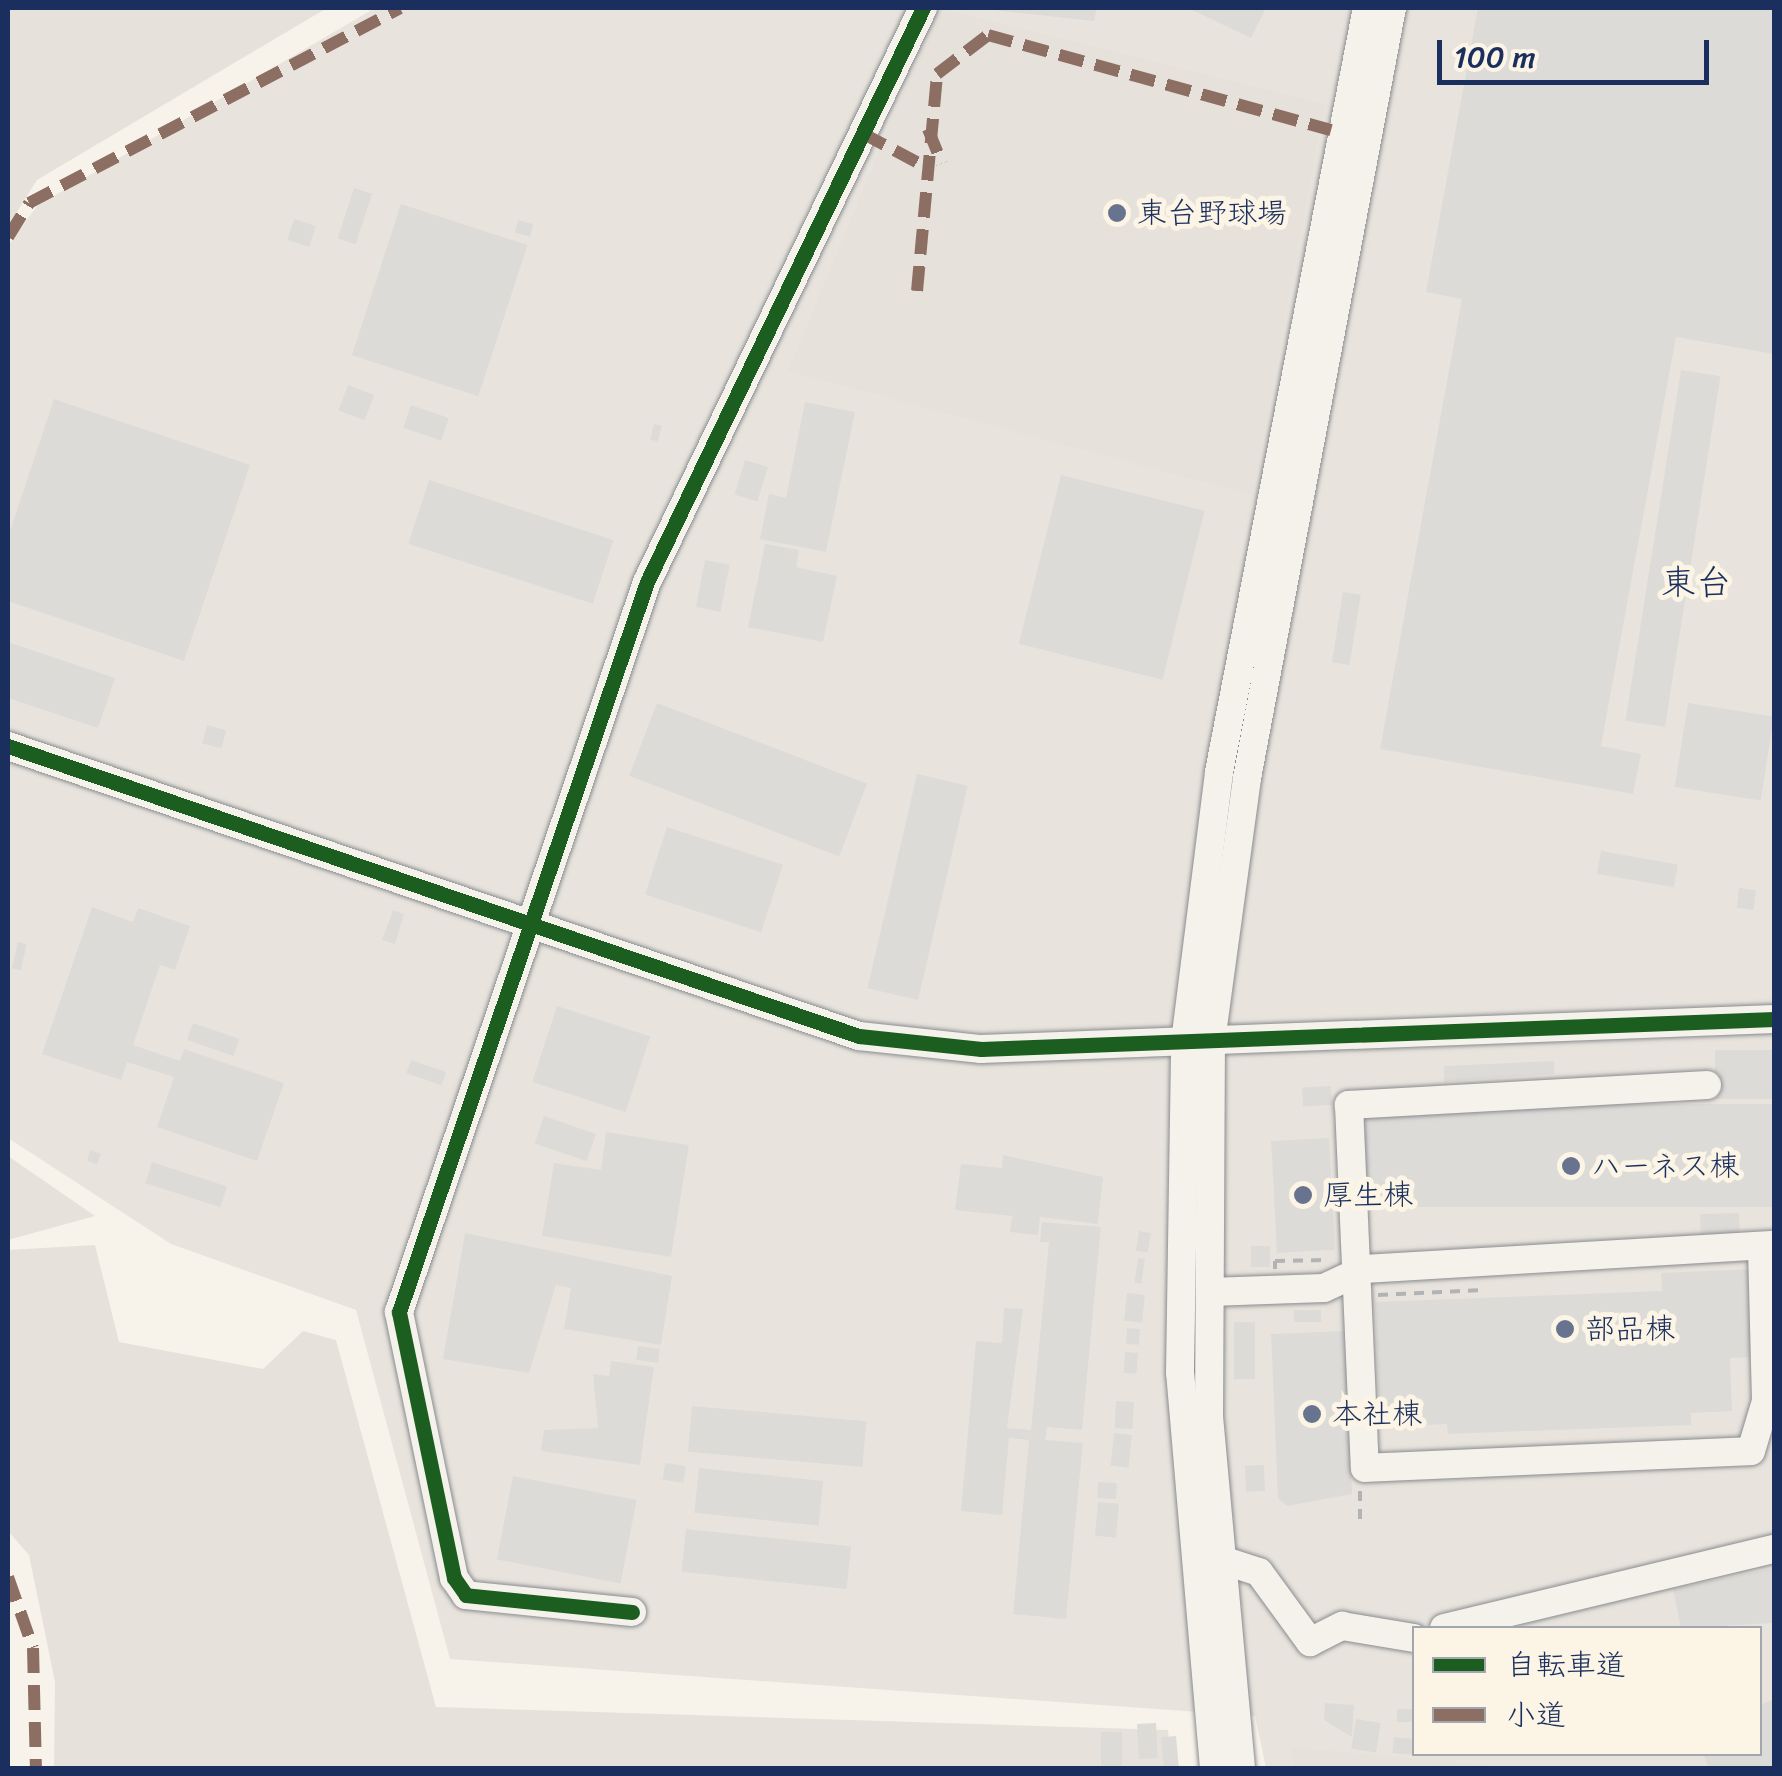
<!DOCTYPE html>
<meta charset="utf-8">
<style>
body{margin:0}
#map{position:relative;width:1782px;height:1776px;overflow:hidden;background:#f7f3ea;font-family:Sriracha,"Klee One",sans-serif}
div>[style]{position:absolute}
.built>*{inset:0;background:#e8e4dd}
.green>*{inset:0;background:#e6e2db}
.building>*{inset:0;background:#dddbd7;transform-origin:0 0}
.path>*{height:4px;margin-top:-2px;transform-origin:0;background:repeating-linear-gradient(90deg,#b2b3b4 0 10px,transparent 0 18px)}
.roads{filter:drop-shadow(0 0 2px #8a8c91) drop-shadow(0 0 2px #8a8c91)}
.minor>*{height:28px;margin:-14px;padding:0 14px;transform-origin:14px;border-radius:14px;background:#f5f2ec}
.quiet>*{height:12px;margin-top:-6px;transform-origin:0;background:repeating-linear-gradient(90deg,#8d6e63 0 25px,transparent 0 37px)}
.cycleway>*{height:15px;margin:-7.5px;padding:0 7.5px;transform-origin:7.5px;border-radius:7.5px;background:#1b5e20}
.dots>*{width:28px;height:28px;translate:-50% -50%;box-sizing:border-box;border:5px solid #fcf5e5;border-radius:50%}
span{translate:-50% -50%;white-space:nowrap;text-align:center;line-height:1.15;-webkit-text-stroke:10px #fcf5e5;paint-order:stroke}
.poi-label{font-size:30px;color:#1b2f5e}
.left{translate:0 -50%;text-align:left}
.quarter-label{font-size:35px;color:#1b2f5e}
.frame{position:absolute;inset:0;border:10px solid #1b2f5e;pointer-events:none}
.legend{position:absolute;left:1412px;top:1626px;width:350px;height:130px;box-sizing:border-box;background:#fcf5e5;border:2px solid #a2a6af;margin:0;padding:12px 18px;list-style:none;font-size:30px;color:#1b2f5e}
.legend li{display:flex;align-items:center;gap:20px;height:50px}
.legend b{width:50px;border:2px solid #a2a6af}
.scale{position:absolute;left:1437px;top:40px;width:272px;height:45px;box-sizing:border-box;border:5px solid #1b2f5e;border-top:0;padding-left:12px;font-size:30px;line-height:35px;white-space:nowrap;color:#1b2f5e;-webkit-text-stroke:8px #fcf5e5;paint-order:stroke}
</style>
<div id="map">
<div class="built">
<div style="clip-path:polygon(evenodd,375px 8px,1774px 8px,1774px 1768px,1266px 1768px,1255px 1716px,450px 1659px,356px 1310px,171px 1244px,8px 1138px,8px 246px,37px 206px,375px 8px,1414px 1628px,1760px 1628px,1760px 1754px,1414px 1754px,1414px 1628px)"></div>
</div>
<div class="green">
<div style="clip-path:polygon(8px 8px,327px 8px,37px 180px,8px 226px)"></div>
<div style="clip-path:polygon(938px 8px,1325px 104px,1252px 495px,788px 371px)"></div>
<div style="clip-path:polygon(8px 1156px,95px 1216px,8px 1240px)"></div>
<div style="clip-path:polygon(95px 1245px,119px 1342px,263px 1369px,303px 1331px,336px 1340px,436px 1707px,1168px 1730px,1171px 1768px,54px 1768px,55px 1682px,29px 1555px,8px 1531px,8px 1250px)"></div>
<div style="clip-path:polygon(1290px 1747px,1517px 1768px,1295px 1768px)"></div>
</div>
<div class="building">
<div style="clip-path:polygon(1035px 8px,1097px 8px,1094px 21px,985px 9px)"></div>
<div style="clip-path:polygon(1188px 8px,1266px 8px,1251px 38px)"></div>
<div style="clip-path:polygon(1478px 8px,1774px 8px,1774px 354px,1676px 337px,1601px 746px,1641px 754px,1633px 794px,1380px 749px,1462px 299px,1426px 292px)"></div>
<div style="left:354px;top:188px;width:19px;height:53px;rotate:18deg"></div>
<div style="left:401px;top:204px;width:133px;height:159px;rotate:18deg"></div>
<div style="left:294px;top:219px;width:23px;height:22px;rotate:18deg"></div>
<div style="left:518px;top:220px;width:16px;height:13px;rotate:15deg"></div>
<div style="left:1681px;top:370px;width:40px;height:355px;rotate:9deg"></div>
<div style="left:348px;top:385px;width:28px;height:27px;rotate:21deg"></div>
<div style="clip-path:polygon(54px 399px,250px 465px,184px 661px,8px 601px,8px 537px)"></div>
<div style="clip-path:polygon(805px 402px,855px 412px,826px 552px,760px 539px,769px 494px,786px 498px)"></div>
<div style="left:411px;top:405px;width:40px;height:24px;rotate:19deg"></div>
<div style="left:654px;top:424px;width:8px;height:16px;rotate:14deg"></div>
<div style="left:745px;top:460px;width:24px;height:36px;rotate:17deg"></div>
<div style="left:1061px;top:475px;width:148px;height:174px;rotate:14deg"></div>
<div style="left:429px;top:480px;width:194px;height:67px;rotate:18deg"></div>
<div style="clip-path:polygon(765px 544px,799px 550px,796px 567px,837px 576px,823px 642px,748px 627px)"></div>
<div style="left:705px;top:560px;width:25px;height:48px;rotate:11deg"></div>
<div style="left:1343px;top:592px;width:18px;height:71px;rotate:9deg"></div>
<div style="clip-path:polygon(8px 642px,115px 678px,98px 728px,8px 698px)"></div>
<div style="left:657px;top:703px;width:225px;height:78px;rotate:21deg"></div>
<div style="left:1688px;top:703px;width:87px;height:85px;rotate:9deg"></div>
<div style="left:207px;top:725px;width:20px;height:19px;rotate:15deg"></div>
<div style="left:917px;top:774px;width:52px;height:220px;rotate:13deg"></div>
<div style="left:667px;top:827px;width:122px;height:71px;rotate:18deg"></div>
<div style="left:1601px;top:851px;width:78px;height:23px;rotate:10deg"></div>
<div style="left:1739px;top:888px;width:17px;height:20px;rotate:7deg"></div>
<div style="clip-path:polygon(92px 907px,133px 922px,138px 908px,190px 926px,175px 970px,160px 965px,133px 1045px,180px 1061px,184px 1049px,284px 1083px,257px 1161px,157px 1127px,174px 1077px,127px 1062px,121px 1080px,42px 1054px)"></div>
<div style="clip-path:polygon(393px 910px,404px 914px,395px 944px,382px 940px)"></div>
<div style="left:18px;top:942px;width:9px;height:27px;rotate:13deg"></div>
<div style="left:557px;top:1006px;width:98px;height:80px;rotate:18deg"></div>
<div style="left:193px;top:1023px;width:49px;height:18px;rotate:19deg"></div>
<div style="left:1774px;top:1050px;width:49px;height:59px;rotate:90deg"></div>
<div style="left:411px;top:1060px;width:37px;height:14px;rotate:19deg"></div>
<div style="clip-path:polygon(1554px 1061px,1554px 1074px,1444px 1082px,1444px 1066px)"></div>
<div style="left:1331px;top:1086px;width:19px;height:29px;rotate:87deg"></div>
<div style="left:1774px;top:1104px;width:103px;height:410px;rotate:90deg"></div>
<div style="left:544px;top:1116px;width:55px;height:29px;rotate:19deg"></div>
<div style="clip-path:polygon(606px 1132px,689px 1145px,671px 1257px,542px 1236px,554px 1163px,601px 1170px)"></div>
<div style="left:1329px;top:1138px;width:112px;height:58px;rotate:87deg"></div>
<div style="clip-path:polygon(90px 1150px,101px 1154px,97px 1164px,87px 1161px)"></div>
<div style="clip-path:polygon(1003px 1155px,1103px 1177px,1098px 1224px,1040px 1217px,1038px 1235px,1010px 1232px,1012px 1216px,955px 1210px,961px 1164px,1002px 1168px)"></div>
<div style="left:152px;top:1162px;width:79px;height:22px;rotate:18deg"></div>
<div style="left:1739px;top:1213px;width:23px;height:39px;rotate:88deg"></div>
<div style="clip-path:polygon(1042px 1222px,1101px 1227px,1082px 1430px,1047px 1427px,1045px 1440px,1083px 1443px,1066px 1619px,1013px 1614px,1029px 1440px,1009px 1438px,1002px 1515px,961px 1511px,976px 1341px,1002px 1343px,1004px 1308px,1023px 1309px,1007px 1428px,1031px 1430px,1049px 1242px,1040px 1242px)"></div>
<div style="left:1139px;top:1231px;width:12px;height:20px;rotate:9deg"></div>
<div style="clip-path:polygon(465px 1233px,672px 1276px,661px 1345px,564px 1329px,571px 1288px,556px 1285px,529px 1373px,443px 1359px)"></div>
<div style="left:1251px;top:1246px;width:19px;height:21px"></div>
<div style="left:1138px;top:1258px;width:7px;height:25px;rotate:8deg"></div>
<div style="clip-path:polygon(1751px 1269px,1755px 1357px,1730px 1358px,1732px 1411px,1691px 1413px,1691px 1425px,1448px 1434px,1447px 1424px,1380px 1427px,1375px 1302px,1662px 1291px,1661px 1273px)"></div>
<div style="left:1127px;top:1293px;width:18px;height:28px;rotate:6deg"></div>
<div style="left:1321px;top:1310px;width:12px;height:27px;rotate:90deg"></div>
<div style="left:1234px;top:1322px;width:21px;height:57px"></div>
<div style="left:1127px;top:1328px;width:13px;height:16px;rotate:4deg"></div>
<div style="clip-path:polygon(1345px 1331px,1352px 1494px,1287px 1506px,1278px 1498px,1271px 1334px)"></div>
<div style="left:638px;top:1346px;width:22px;height:14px;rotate:8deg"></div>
<div style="left:1125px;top:1352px;width:13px;height:21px;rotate:4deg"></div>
<div style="clip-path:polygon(611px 1361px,654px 1367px,640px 1465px,541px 1451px,544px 1430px,598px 1428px,593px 1374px,609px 1376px)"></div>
<div style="left:1116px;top:1401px;width:18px;height:27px;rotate:3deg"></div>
<div style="left:692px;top:1406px;width:175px;height:46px;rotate:5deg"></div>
<div style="left:1114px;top:1433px;width:18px;height:33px;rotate:6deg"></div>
<div style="left:665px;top:1463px;width:21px;height:17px;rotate:8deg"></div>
<div style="left:1264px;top:1465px;width:26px;height:19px;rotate:88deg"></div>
<div style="left:699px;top:1468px;width:125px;height:45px;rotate:6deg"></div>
<div style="left:513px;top:1476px;width:126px;height:85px;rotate:11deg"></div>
<div style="left:1098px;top:1482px;width:19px;height:16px;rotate:3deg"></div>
<div style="left:1098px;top:1502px;width:21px;height:34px;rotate:5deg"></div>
<div style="left:686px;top:1529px;width:166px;height:43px;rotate:6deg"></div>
<div style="clip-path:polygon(1774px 1568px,1774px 1623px,1681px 1628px,1673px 1589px)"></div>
<div style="clip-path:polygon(1774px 1699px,1774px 1768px,1709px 1768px,1703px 1754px,1760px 1754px,1760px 1705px)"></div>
<div style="clip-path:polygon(1325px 1703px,1354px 1705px,1352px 1737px,1324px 1720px)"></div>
<div style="left:1397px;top:1709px;width:17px;height:13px"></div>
<div style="left:1356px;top:1719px;width:25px;height:30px;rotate:9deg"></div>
<div style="left:1156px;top:1723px;width:35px;height:19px;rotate:87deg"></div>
<div style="left:1101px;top:1732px;width:21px;height:36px"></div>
<div style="left:1176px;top:1736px;width:32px;height:15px;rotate:85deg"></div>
<div style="left:1394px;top:1737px;width:20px;height:16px;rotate:6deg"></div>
</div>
<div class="path">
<div style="left:1275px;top:1269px;width:8px;rotate:-90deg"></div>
<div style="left:1275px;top:1261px;width:52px;rotate:-1.1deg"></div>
<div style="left:1378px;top:1295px;width:105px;rotate:-2.7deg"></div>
<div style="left:1360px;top:1491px;width:30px;rotate:90deg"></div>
</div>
<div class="roads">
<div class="minor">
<div style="left:8px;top:746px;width:899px;rotate:18.82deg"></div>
<div style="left:859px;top:1036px;width:123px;rotate:6.1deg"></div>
<div style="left:981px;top:1049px;width:794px;rotate:-2.17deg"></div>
<div style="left:1707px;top:1085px;width:359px;rotate:176.8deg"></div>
<div style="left:1349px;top:1105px;width:363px;rotate:87.5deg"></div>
<div style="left:1365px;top:1468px;width:386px;rotate:-2.5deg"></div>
<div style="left:1751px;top:1451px;width:52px;rotate:-73.3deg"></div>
<div style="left:1766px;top:1401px;width:155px;rotate:-91.5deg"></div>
<div style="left:1210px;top:1292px;width:114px;rotate:-2deg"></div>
<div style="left:1324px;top:1288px;width:45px;rotate:-24.9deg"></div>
<div style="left:1365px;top:1269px;width:410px;rotate:-3.4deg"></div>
<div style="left:1219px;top:1559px;width:42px;rotate:18deg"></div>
<div style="left:1259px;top:1572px;width:87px;rotate:53.9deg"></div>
<div style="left:1310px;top:1642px;width:36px;rotate:-27deg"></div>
<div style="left:1342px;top:1626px;width:73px;rotate:9.5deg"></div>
<div style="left:632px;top:1612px;width:167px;rotate:-174.2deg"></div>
<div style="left:466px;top:1595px;width:21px;rotate:-125deg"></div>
<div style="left:454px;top:1578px;width:272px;rotate:-101.7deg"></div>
<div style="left:399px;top:1312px;width:771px;rotate:-71.24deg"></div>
<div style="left:647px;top:582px;width:637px;rotate:-64.32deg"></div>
<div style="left:1444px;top:1628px;width:339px;rotate:-13.5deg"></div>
<div style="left:1214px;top:1768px;width:396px;rotate:-94.9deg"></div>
<div style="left:1180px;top:1373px;width:331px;rotate:-89.1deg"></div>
<div style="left:1185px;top:1042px;width:272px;rotate:-82.8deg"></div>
<div style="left:1219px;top:772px;width:778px;rotate:-79.04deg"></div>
<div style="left:1241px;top:1768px;width:352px;rotate:-95.2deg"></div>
<div style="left:1209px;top:1417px;width:376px;rotate:-89.7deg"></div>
<div style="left:1211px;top:1041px;width:265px;rotate:-82.2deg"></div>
<div style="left:1247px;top:778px;width:784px;rotate:-79.34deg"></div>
</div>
</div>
<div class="quiet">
<div style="left:928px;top:129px;width:37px;rotate:68deg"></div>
<div style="left:862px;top:133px;width:70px;rotate:28deg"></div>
<div style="left:8px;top:237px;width:40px;rotate:-58deg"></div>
<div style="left:29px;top:203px;width:419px;rotate:-27.7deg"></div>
<div style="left:917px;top:291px;width:218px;rotate:-84.7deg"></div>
<div style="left:937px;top:74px;width:64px;rotate:-37.4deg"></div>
<div style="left:988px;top:35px;width:356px;rotate:15.5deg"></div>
<div style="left:8px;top:1577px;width:75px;rotate:70.6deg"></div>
<div style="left:33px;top:1648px;width:120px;rotate:88.6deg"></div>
</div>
<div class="cycleway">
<div style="left:8px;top:746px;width:899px;rotate:18.82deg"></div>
<div style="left:859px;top:1036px;width:123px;rotate:6.1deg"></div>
<div style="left:981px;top:1049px;width:794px;rotate:-2.17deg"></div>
<div style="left:632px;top:1612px;width:167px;rotate:-174.2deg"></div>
<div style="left:466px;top:1595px;width:21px;rotate:-125deg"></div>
<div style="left:454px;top:1578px;width:272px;rotate:-101.7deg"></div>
<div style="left:399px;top:1312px;width:771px;rotate:-71.24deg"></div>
<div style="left:647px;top:582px;width:637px;rotate:-64.32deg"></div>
</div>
<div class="dots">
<div style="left:1117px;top:213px;background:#68748f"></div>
<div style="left:1571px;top:1166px;background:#68748f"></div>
<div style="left:1303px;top:1195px;background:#68748f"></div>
<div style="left:1565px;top:1329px;background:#68748f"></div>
<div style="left:1312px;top:1414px;background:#68748f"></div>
</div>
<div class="poi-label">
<span class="left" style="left:1137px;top:213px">東台野球場</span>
<span class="left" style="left:1591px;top:1166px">ハーネス棟</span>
<span class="left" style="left:1323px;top:1195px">厚生棟</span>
<span class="left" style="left:1585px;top:1329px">部品棟</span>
<span class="left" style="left:1332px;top:1414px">本社棟</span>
</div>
<div class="quarter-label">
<span style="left:1696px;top:582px">東台</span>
</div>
<div class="frame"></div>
<ul class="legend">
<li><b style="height:12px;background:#1b5e20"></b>自転車道</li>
<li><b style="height:12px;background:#8d6e63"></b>小道</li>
</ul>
<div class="scale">100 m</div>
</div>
